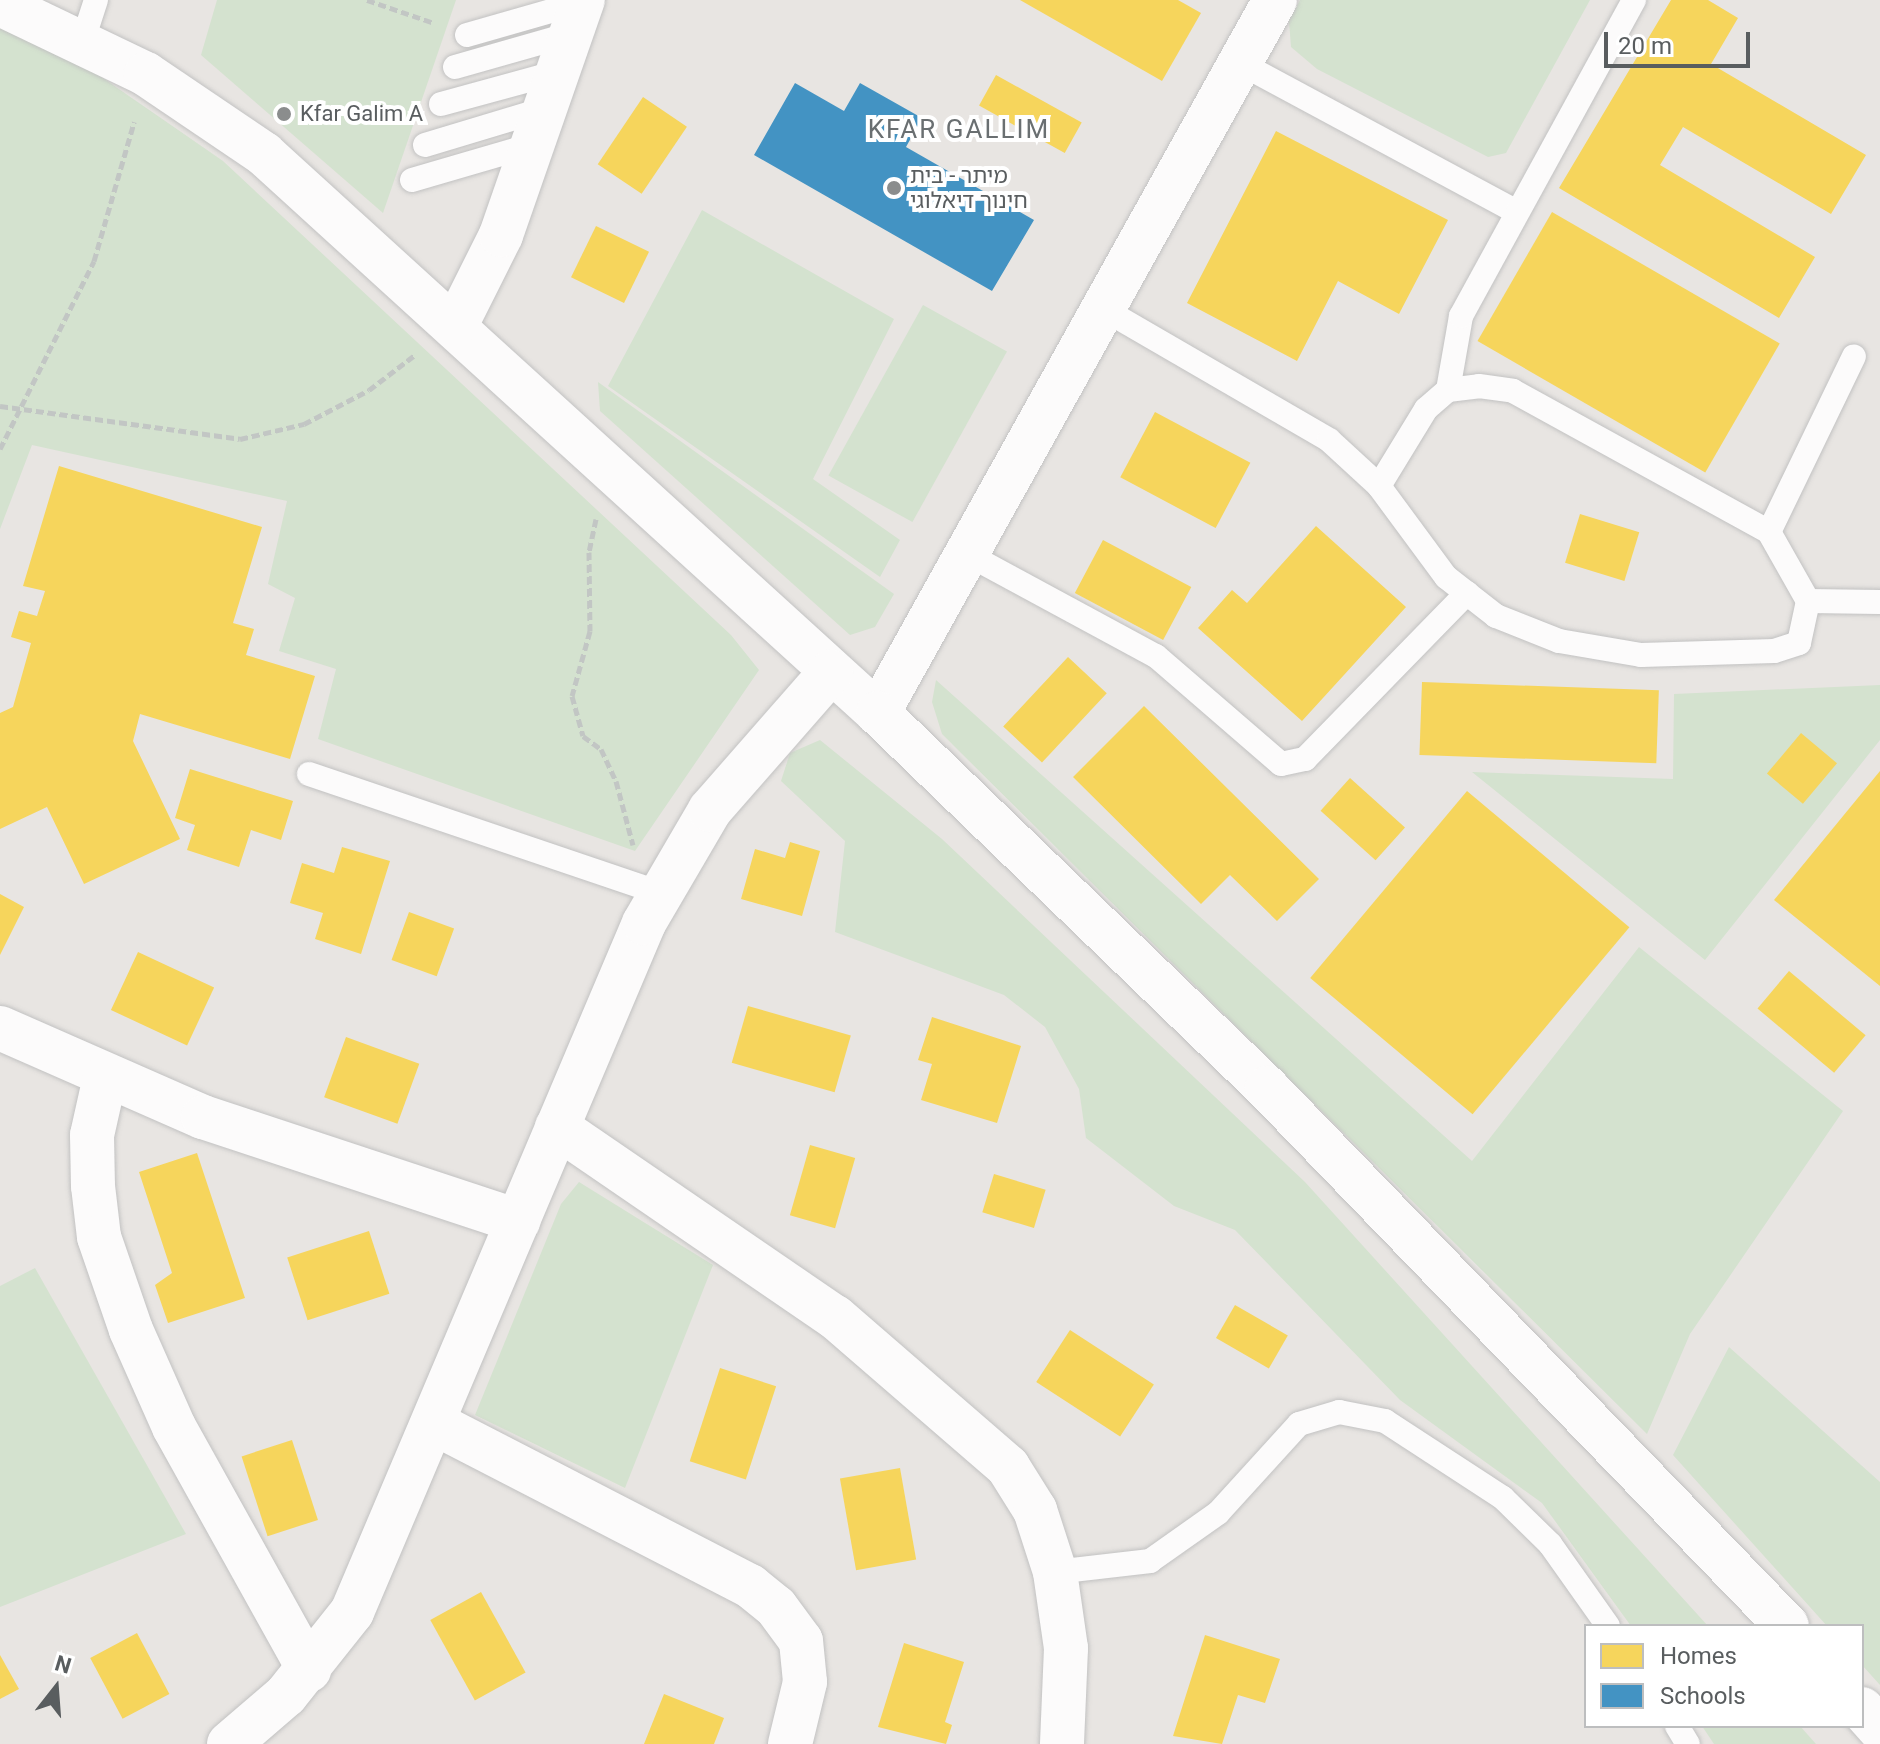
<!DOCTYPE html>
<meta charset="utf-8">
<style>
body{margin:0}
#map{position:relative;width:1880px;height:1744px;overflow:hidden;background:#e8e5e2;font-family:Roboto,"Noto Sans Hebrew",sans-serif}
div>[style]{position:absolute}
.green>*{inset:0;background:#d4e2cf;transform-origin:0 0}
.homes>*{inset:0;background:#f6d55c;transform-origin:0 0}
.schools>*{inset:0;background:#4393c3}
.path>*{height:5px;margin-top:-2.5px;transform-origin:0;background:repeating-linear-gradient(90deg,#c2c6c4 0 8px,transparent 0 12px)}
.roads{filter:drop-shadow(0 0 2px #c2c2c2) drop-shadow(0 0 2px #c2c2c2)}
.service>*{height:24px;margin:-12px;padding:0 12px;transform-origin:12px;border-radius:12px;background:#fcfbfb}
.minor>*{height:44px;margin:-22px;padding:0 22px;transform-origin:22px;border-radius:22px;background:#fcfbfb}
.tertiary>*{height:44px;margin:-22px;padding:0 22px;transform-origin:22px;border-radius:22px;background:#fcfbfb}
.dots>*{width:22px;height:22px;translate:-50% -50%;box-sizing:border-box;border:4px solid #fff;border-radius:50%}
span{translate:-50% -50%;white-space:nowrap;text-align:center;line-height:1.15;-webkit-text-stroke:8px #fff;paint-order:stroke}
.poi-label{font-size:22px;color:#595d5f}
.left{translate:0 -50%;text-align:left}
.quarter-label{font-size:26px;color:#6a6f71;letter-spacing:2px}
.legend{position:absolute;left:1584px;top:1624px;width:280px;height:104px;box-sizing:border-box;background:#fff;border:2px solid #bdbebf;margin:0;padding:10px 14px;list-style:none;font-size:24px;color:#595d5f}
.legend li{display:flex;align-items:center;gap:16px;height:40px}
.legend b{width:40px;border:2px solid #bdbebf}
.north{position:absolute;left:16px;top:1648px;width:80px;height:80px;-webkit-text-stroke:6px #fff;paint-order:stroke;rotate:17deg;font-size:22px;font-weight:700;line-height:32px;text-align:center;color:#595d5f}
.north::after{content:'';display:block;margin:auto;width:28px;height:36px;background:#595d5f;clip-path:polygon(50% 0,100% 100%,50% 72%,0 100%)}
.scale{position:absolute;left:1604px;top:32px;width:146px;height:36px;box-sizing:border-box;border:4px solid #595d5f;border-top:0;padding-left:10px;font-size:24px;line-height:28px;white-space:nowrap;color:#595d5f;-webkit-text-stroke:6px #fff;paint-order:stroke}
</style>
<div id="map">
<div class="green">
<div style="clip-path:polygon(217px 0,456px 0,383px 213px,201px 55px)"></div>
<div style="clip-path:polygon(1300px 0,1590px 0,1506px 153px,1488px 157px,1317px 69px,1291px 47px,1289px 21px)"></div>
<div style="clip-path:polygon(0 25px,87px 67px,223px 161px,731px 635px,759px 670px,635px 851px,318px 739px,336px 669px,279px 651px,295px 598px,268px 584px,287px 501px,32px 445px,0 529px)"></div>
<div style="clip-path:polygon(702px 210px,894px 319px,813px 479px,900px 540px,880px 577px,608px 386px)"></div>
<div style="left:923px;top:305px;width:96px;height:195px;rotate:29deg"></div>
<div style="clip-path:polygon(598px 382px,894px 594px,875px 627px,850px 635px,600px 411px)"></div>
<div style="clip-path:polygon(936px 680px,1472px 1161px,1639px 947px,1843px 1111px,1690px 1334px,1647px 1434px,942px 734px,932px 702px)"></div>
<div style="clip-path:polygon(1880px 685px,1880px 740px,1705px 960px,1472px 772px,1673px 779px,1674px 694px)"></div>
<div style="clip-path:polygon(820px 740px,942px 839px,1305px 1182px,1708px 1626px,1631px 1626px,1542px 1503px,1400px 1400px,1235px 1230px,1174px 1206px,1086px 1138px,1079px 1089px,1045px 1027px,1004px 995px,835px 932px,845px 841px,781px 781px,790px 753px)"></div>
<div style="clip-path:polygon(579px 1182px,713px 1265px,625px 1488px,475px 1415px,561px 1204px)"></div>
<div style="clip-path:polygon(35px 1268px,186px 1534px,0 1607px,0 1286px)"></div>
<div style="clip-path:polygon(1729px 1347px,1880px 1482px,1880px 1685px,1862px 1665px,1862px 1626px,1827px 1626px,1673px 1455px)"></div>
<div style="clip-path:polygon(1702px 1726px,1800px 1726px,1816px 1744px,1714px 1744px)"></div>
</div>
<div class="homes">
<div style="clip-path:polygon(1020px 0,1178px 0,1201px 13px,1162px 81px)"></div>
<div style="clip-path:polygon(1671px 0,1708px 0,1738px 18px,1711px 64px,1866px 155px,1831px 214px,1683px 127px,1660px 165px,1815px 257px,1779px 318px,1559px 188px)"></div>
<div style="left:996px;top:75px;width:98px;height:35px;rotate:29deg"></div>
<div style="left:643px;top:97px;width:53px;height:81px;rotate:34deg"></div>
<div style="clip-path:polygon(1276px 131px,1448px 220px,1399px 314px,1338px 281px,1297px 361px,1187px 303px)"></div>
<div style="left:1552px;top:212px;width:263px;height:149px;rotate:30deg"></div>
<div style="left:596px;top:226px;width:59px;height:57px;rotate:26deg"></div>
<div style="left:1155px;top:412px;width:108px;height:74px;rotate:28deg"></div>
<div style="clip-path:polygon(59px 466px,262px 527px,233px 623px,254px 629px,246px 655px,315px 676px,290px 759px,140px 714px,133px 741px,180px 839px,84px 884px,47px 807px,0 829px,0 713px,13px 707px,31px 643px,11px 637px,19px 611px,37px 616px,45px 591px,23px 586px)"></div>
<div style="left:1580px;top:514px;width:62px;height:51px;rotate:17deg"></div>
<div style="clip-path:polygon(1316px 526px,1406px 607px,1302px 721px,1198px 628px,1232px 590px,1247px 603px)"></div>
<div style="left:1103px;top:540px;width:100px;height:60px;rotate:28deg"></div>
<div style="left:1068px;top:657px;width:53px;height:95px;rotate:43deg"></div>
<div style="left:1422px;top:682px;width:237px;height:73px;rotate:2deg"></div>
<div style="clip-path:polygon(1144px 706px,1319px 879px,1277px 921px,1230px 875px,1201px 904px,1073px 777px)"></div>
<div style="left:1801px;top:733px;width:47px;height:53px;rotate:40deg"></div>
<div style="clip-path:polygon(190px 769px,293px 801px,281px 840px,251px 830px,239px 867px,187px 850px,195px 825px,175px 818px)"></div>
<div style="clip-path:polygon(1880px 771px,1880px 986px,1774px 900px)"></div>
<div style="left:1350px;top:778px;width:74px;height:44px;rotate:42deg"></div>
<div style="left:1467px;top:791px;width:212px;height:244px;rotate:40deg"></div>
<div style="clip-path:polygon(790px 842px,820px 851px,802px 916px,741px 899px,755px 849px,785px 858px)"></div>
<div style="clip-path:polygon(342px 847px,390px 861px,361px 954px,315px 939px,323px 913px,290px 903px,302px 863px,334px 873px)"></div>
<div style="clip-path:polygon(0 894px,24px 907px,0 955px)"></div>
<div style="left:409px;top:912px;width:48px;height:51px;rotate:20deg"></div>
<div style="left:138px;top:952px;width:84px;height:64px;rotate:25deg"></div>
<div style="left:1789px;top:971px;width:100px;height:49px;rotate:40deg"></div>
<div style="left:748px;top:1006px;width:107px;height:59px;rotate:16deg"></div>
<div style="clip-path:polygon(932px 1017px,1021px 1046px,997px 1123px,921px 1100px,932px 1064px,918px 1060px)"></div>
<div style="left:346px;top:1037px;width:78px;height:64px;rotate:20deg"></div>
<div style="left:810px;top:1145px;width:47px;height:73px;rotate:16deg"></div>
<div style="clip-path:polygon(197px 1153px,245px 1298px,168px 1323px,155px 1285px,172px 1273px,139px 1172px)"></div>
<div style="left:994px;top:1174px;width:54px;height:40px;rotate:17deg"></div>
<div style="left:369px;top:1231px;width:66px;height:86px;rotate:72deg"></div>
<div style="left:1235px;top:1305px;width:61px;height:38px;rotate:30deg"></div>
<div style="left:1070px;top:1330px;width:100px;height:62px;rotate:33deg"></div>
<div style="left:720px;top:1368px;width:59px;height:98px;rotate:18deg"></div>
<div style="left:292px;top:1440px;width:84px;height:53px;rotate:72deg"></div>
<div style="left:900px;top:1468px;width:93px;height:61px;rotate:80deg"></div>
<div style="left:481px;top:1592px;width:92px;height:58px;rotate:61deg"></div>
<div style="left:137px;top:1633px;width:69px;height:53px;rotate:62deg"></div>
<div style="clip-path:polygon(1205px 1635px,1280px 1659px,1265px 1703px,1238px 1695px,1222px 1744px,1173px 1736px)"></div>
<div style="clip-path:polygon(904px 1643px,964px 1662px,945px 1722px,952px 1725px,946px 1744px,878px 1727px)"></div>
<div style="clip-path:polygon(0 1655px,19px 1689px,0 1699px)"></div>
<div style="clip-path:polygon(664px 1694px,724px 1718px,714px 1744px,644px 1744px)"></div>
</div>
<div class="schools">
<div style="clip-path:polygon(795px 83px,844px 111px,860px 83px,922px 118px,906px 147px,1034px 220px,992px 291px,754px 155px)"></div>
</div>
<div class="path">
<div style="left:367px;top:0;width:71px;rotate:18.9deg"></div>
<div style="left:0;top:406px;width:242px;rotate:7.8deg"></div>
<div style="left:240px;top:439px;width:66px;rotate:-13.2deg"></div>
<div style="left:304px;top:424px;width:73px;rotate:-27.6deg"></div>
<div style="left:369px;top:390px;width:58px;rotate:-37.3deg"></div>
<div style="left:0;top:449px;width:210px;rotate:-63.4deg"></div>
<div style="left:94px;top:261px;width:145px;rotate:-73.9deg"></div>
<div style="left:596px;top:519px;width:34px;rotate:102deg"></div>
<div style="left:589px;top:552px;width:79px;rotate:89.3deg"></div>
<div style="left:590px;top:631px;width:67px;rotate:105.5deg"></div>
<div style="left:572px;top:696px;width:41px;rotate:74.6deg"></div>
<div style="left:583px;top:736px;width:22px;rotate:36deg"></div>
<div style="left:601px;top:749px;width:35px;rotate:65deg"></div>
<div style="left:616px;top:781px;width:66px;rotate:75.1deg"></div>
</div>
<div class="roads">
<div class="service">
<div style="left:467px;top:35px;width:120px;rotate:-16deg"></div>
<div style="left:83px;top:40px;width:42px;rotate:-72deg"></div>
<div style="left:1242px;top:64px;width:310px;rotate:28.3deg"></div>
<div style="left:455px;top:67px;width:121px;rotate:-15.9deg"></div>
<div style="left:441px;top:104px;width:121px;rotate:-15.3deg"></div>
<div style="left:425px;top:145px;width:124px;rotate:-16.8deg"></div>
<div style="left:412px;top:180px;width:125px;rotate:-16.3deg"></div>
<div style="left:1105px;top:310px;width:259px;rotate:30.1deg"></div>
<div style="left:1329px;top:440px;width:68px;rotate:42.6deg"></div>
<div style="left:1479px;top:386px;width:34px;rotate:8deg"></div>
<div style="left:1513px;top:391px;width:292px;rotate:28.8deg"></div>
<div style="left:1769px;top:532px;width:79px;rotate:60.5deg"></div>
<div style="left:1808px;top:601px;width:43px;rotate:102.1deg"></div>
<div style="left:1799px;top:643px;width:26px;rotate:162deg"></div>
<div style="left:1774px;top:651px;width:133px;rotate:178.3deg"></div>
<div style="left:1641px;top:655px;width:83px;rotate:-170.3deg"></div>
<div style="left:1559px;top:641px;width:68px;rotate:-158.4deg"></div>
<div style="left:1496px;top:616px;width:63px;rotate:-142deg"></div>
<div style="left:1446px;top:577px;width:113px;rotate:-126.4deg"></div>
<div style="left:1379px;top:486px;width:90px;rotate:-58.6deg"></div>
<div style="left:1426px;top:409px;width:29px;rotate:-41deg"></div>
<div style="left:1448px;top:390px;width:31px;rotate:-7deg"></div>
<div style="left:1448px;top:390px;width:75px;rotate:-80deg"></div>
<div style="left:1461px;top:316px;width:360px;rotate:-61.3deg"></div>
<div style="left:1769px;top:532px;width:195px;rotate:-64.2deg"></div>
<div style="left:967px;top:554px;width:215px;rotate:28.4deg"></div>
<div style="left:1156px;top:656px;width:165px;rotate:40.8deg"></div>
<div style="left:1281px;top:764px;width:25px;rotate:-12deg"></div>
<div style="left:1305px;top:759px;width:232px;rotate:-45.7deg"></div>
<div style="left:1808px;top:601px;width:72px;rotate:0.8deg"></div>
<div style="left:309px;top:774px;width:371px;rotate:18.7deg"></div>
<div style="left:1055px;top:1572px;width:96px;rotate:-6.6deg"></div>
<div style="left:1150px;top:1561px;width:83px;rotate:-35.2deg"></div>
<div style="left:1218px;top:1513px;width:120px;rotate:-47.7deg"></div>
<div style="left:1299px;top:1424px;width:42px;rotate:-16.7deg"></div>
<div style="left:1339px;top:1412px;width:47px;rotate:11.1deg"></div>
<div style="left:1385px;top:1421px;width:141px;rotate:33.1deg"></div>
<div style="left:1503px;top:1498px;width:66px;rotate:44.4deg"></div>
<div style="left:1550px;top:1544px;width:100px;rotate:54.7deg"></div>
<div style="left:1677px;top:1726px;width:21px;rotate:59deg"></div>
</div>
<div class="minor">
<div style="left:0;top:4px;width:162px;rotate:25.6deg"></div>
<div style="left:146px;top:74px;width:143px;rotate:34.1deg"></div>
<div style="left:264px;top:154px;width:830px;rotate:42.32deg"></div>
<div style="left:878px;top:713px;width:816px;rotate:-60.89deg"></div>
<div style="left:457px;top:323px;width:98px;rotate:-63.4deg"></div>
<div style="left:501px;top:235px;width:249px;rotate:-70.8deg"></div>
<div style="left:0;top:1028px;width:222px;rotate:23.7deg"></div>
<div style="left:203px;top:1117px;width:332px;rotate:18.3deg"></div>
<div style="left:105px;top:1077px;width:59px;rotate:102.6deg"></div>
<div style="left:92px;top:1135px;width:51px;rotate:88.9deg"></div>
<div style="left:93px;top:1186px;width:51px;rotate:83.3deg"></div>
<div style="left:99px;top:1237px;width:98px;rotate:71deg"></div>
<div style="left:131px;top:1330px;width:106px;rotate:66.1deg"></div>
<div style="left:174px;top:1427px;width:278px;rotate:60.9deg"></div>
<div style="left:557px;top:1127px;width:337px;rotate:34.4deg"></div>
<div style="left:835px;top:1317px;width:229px;rotate:40.9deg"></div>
<div style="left:1008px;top:1467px;width:51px;rotate:57.9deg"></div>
<div style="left:1035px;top:1510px;width:65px;rotate:72.1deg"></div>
<div style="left:1055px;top:1572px;width:77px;rotate:81.8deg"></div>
<div style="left:1066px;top:1648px;width:96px;rotate:92.4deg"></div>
<div style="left:434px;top:1423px;width:356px;rotate:27.3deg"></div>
<div style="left:750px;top:1586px;width:33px;rotate:39deg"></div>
<div style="left:776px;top:1607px;width:42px;rotate:53.7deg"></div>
<div style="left:801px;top:1641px;width:41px;rotate:84.4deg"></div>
<div style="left:805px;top:1682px;width:64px;rotate:103.6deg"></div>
<div style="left:229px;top:1744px;width:75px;rotate:-40.7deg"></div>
<div style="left:286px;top:1695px;width:106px;rotate:-51.5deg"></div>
<div style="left:352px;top:1612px;width:748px;rotate:-67.03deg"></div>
<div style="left:644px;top:923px;width:131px;rotate:-59.7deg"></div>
<div style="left:710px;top:810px;width:184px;rotate:-48.8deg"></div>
</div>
<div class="tertiary">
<div style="left:878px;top:713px;width:540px;rotate:43.95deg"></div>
<div style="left:1267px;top:1088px;width:748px;rotate:45.97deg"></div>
<div style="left:1862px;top:1709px;width:27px;rotate:48deg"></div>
</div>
</div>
<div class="dots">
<div style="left:284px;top:114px;background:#8b8d8d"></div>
<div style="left:894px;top:188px;background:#8b8d8d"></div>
</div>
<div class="poi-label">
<span class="left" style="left:300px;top:114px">Kfar Galim A</span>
<span class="left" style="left:910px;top:188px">מיתר - בית<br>חינוך דיאלוגי</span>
</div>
<div class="quarter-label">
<span style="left:959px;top:130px">KFAR GALLIM</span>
</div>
<ul class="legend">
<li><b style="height:22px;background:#f6d55c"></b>Homes</li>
<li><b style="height:22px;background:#4393c3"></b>Schools</li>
</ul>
<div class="north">N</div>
<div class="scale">20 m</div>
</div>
